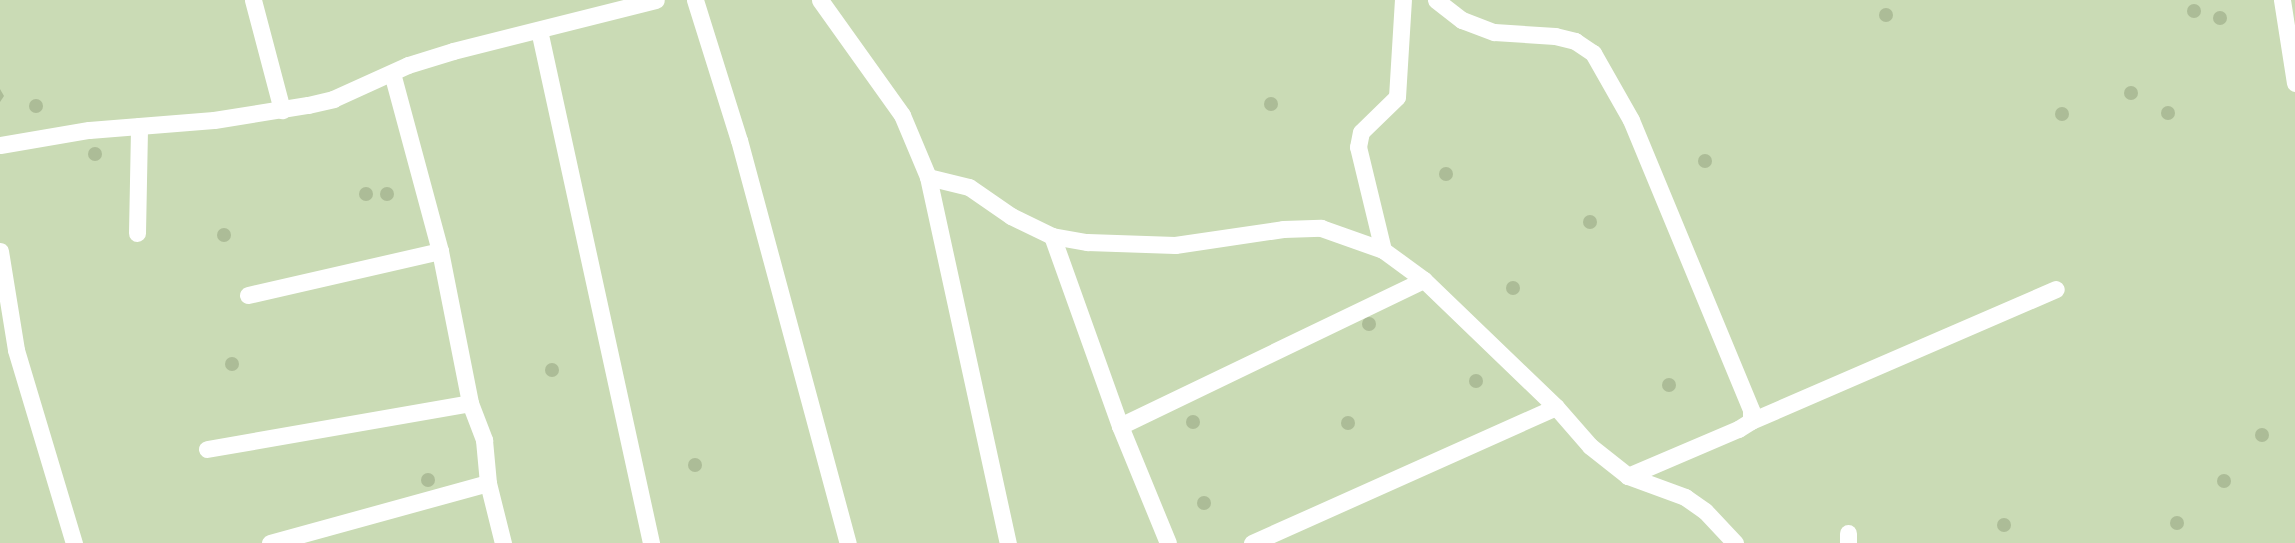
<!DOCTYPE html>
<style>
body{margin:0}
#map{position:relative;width:2295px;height:543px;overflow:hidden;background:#cadbb5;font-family:Raleway,sans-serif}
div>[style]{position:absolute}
.building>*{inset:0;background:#acbc97}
.round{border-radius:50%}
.minor>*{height:17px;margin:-8.5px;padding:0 8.5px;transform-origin:8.5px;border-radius:8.5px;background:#fff}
span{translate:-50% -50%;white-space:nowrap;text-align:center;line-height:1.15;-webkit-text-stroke:3.5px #eff8e5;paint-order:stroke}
</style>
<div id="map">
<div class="building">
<div class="round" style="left:2187px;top:4px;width:14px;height:14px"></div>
<div class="round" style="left:1879px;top:8px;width:14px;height:14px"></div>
<div class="round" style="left:2213px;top:11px;width:14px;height:14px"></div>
<div class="round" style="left:2124px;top:86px;width:14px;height:14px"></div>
<div style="clip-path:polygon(0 89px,4px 96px,0 102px)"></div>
<div class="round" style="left:1264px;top:97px;width:14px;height:14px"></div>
<div class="round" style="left:29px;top:99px;width:14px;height:14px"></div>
<div class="round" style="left:2161px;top:106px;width:14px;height:14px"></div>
<div class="round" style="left:2055px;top:107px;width:14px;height:14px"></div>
<div class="round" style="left:88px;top:147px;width:14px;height:14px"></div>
<div class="round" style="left:1698px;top:154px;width:14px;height:14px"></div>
<div class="round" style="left:1439px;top:167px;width:14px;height:14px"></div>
<div class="round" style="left:359px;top:187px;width:14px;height:14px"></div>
<div class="round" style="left:380px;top:187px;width:14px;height:14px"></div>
<div class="round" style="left:1583px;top:215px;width:14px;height:14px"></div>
<div class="round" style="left:217px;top:228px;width:14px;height:14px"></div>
<div class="round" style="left:1506px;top:281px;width:14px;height:14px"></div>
<div class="round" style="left:1362px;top:317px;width:14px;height:14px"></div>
<div class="round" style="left:225px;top:357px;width:14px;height:14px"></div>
<div class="round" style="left:545px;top:363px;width:14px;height:14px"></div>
<div class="round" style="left:1469px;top:374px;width:14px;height:14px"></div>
<div class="round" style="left:1662px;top:378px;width:14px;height:14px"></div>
<div class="round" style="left:1186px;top:415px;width:14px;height:14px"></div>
<div class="round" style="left:1341px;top:416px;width:14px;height:14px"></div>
<div class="round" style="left:2255px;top:428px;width:14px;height:14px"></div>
<div class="round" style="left:688px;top:458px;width:14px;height:14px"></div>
<div class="round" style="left:421px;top:473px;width:14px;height:14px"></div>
<div class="round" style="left:2217px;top:474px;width:14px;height:14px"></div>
<div class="round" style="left:1197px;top:496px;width:14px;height:14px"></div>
<div class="round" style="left:2170px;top:516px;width:14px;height:14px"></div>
<div class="round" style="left:1997px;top:518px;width:14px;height:14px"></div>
</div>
<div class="minor">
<div style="left:253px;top:0;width:114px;rotate:75.2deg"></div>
<div style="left:695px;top:0;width:147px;rotate:72.6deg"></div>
<div style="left:739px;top:140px;width:417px;rotate:74.9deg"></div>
<div style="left:820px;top:0;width:141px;rotate:54.5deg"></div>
<div style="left:902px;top:115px;width:67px;rotate:67.2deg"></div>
<div style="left:928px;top:177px;width:375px;rotate:77.7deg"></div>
<div style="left:1436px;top:0;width:33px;rotate:38deg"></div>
<div style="left:1462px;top:20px;width:34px;rotate:21deg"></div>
<div style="left:1494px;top:32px;width:61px;rotate:3.8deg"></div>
<div style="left:1555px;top:36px;width:21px;rotate:14deg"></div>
<div style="left:1575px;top:41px;width:22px;rotate:34deg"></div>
<div style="left:1593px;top:53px;width:77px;rotate:60.4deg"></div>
<div style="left:1631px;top:120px;width:314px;rotate:67.5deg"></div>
<div style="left:1751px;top:410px;width:11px;rotate:90deg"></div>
<div style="left:1751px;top:421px;width:15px;rotate:148deg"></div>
<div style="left:1738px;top:429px;width:120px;rotate:156.9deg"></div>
<div style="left:2282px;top:0;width:84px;rotate:81.1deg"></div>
<div style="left:539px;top:30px;width:525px;rotate:77.68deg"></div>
<div style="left:392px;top:73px;width:184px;rotate:74.9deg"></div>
<div style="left:440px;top:251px;width:155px;rotate:78.8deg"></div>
<div style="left:470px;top:403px;width:40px;rotate:69deg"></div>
<div style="left:484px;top:440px;width:43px;rotate:84.7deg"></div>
<div style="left:488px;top:483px;width:62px;rotate:76deg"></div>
<div style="left:0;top:145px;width:90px;rotate:-9.6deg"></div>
<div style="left:89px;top:130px;width:125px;rotate:-4.6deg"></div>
<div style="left:214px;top:120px;width:95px;rotate:-9.1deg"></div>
<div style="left:308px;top:105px;width:26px;rotate:-13deg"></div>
<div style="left:333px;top:99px;width:82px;rotate:-24.4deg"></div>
<div style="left:408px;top:65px;width:47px;rotate:-17.3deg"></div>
<div style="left:453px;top:51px;width:209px;rotate:-14.1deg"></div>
<div style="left:928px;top:177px;width:42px;rotate:13.7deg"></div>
<div style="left:969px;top:187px;width:51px;rotate:34.6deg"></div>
<div style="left:1011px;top:216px;width:46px;rotate:26deg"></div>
<div style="left:1052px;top:236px;width:36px;rotate:10deg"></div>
<div style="left:1087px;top:242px;width:88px;rotate:2deg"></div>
<div style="left:1175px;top:245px;width:109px;rotate:-8.4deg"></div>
<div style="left:1283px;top:229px;width:38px;rotate:-2deg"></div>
<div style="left:1321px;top:228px;width:66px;rotate:19.5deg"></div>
<div style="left:1383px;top:250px;width:51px;rotate:36.2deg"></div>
<div style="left:1424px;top:280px;width:183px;rotate:43.9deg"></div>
<div style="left:1556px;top:407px;width:52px;rotate:48.9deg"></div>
<div style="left:1590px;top:446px;width:48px;rotate:38.3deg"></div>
<div style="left:1628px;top:476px;width:61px;rotate:20.2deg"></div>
<div style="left:1685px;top:497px;width:24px;rotate:35deg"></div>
<div style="left:1705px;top:511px;width:44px;rotate:46.8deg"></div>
<div style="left:137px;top:233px;width:107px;rotate:-88.9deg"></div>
<div style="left:1052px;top:236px;width:202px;rotate:70.3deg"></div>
<div style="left:1120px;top:426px;width:126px;rotate:67.7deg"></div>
<div style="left:1383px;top:250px;width:106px;rotate:-103.6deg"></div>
<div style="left:1358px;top:147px;width:15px;rotate:-79deg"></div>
<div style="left:1361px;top:132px;width:50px;rotate:-44.2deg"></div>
<div style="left:1397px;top:97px;width:97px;rotate:-86.5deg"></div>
<div style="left:0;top:251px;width:100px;rotate:80.8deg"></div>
<div style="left:16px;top:350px;width:202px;rotate:73.3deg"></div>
<div style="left:248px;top:295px;width:197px;rotate:-12.9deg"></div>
<div style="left:1751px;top:421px;width:332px;rotate:-23.4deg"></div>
<div style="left:1120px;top:426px;width:337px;rotate:-25.7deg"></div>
<div style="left:207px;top:449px;width:267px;rotate:-9.9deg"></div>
<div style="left:270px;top:543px;width:226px;rotate:-15.4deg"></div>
<div style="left:1252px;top:543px;width:333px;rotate:-24.1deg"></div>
<div style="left:1848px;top:543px;width:10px;rotate:-90deg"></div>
</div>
</div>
